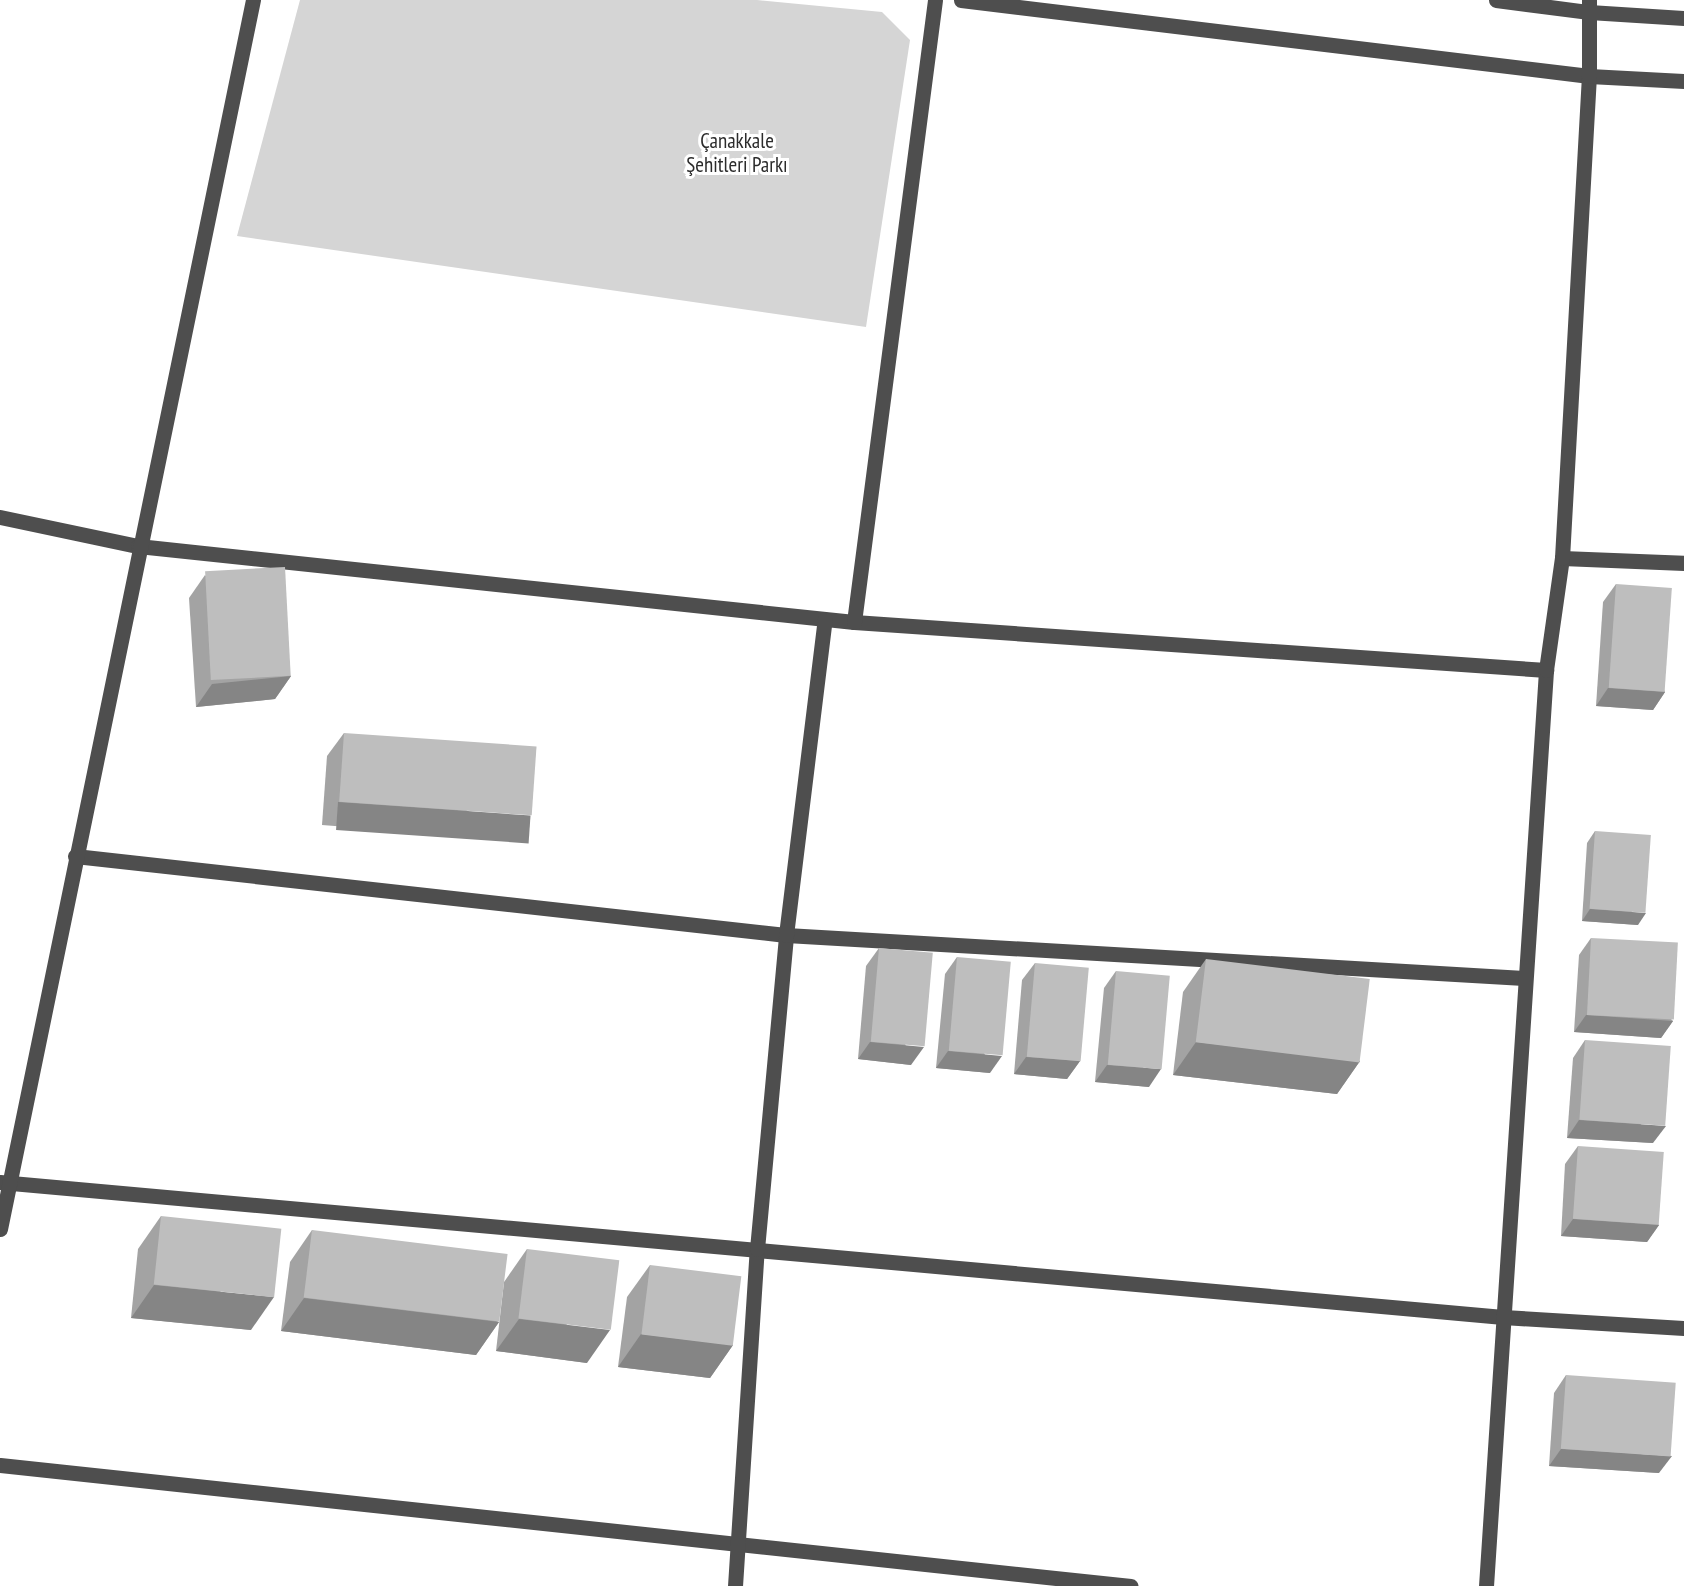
<!DOCTYPE html>
<meta charset="utf-8">
<style>
body{margin:0}
#map{position:relative;width:1684px;height:1586px;overflow:hidden;background:#fff;font-family:"PT Sans Narrow",sans-serif}
div>[style]{position:absolute}
.green>*{inset:0;background:#d5d5d5}
.minor>*{height:15px;margin:-7.5px;padding:0 7.5px;transform-origin:7.5px;border-radius:7.5px;background:#4e4e4e}
.wall>*{inset:0;background:#a3a3a3}
.shaded-wall>*{inset:0;background:#858585;transform-origin:0 0}
.building>*{inset:0;background:#bebebe;transform-origin:0 0}
span{translate:-50% -50%;white-space:nowrap;text-align:center;line-height:1.15;-webkit-text-stroke:6px #fff;paint-order:stroke}
.park-label{font-size:21px;color:#2c2c2c}
</style>
<div id="map">
<div class="green">
<div style="clip-path:polygon(300px 0,757px 0,882px 12px,910px 40px,866px 327px,237px 236px)"></div>
</div>
<div class="minor">
<div style="left:961px;top:0;width:633px;rotate:6.9deg"></div>
<div style="left:1589px;top:76px;width:95px;rotate:3deg"></div>
<div style="left:1496px;top:0;width:94px;rotate:7.4deg"></div>
<div style="left:1589px;top:12px;width:95px;rotate:3.6deg"></div>
<div style="left:0;top:517px;width:141px;rotate:11.9deg"></div>
<div style="left:138px;top:546px;width:720px;rotate:6.06deg"></div>
<div style="left:854px;top:622px;width:694px;rotate:3.97deg"></div>
<div style="left:1562px;top:558px;width:122px;rotate:2.3deg"></div>
<div style="left:854px;top:622px;width:627px;rotate:-82.58deg"></div>
<div style="left:75px;top:856px;width:715px;rotate:6.34deg"></div>
<div style="left:786px;top:935px;width:739px;rotate:3.33deg"></div>
<div style="left:0;top:1182px;width:1509px;rotate:5.13deg"></div>
<div style="left:1503px;top:1317px;width:181px;rotate:3.5deg"></div>
<div style="left:0;top:1229px;width:1255px;rotate:-78.37deg"></div>
<div style="left:0;top:1465px;width:1137px;rotate:6.11deg"></div>
<div style="left:735px;top:1586px;width:338px;rotate:-86.3deg"></div>
<div style="left:757px;top:1249px;width:315px;rotate:-84.7deg"></div>
<div style="left:786px;top:935px;width:318px;rotate:-83deg"></div>
<div style="left:1486px;top:1586px;width:918px;rotate:-86.25deg"></div>
<div style="left:1546px;top:670px;width:113px;rotate:-81.9deg"></div>
<div style="left:1562px;top:558px;width:483px;rotate:-86.8deg"></div>
<div style="left:1589px;top:76px;width:76px;rotate:-90deg"></div>
</div>
<div class="wall">
<div style="clip-path:polygon(205px 575px,291px 676px,275px 699px,196px 707px,189px 598px)"></div>
<div style="clip-path:polygon(1616px 584px,1665px 692px,1653px 710px,1596px 706px,1603px 602px)"></div>
<div style="clip-path:polygon(344px 733px,514px 840px,322px 825px,327px 756px)"></div>
<div style="clip-path:polygon(1595px 831px,1638px 925px,1582px 921px,1587px 843px)"></div>
<div style="clip-path:polygon(1591px 938px,1673px 1021px,1661px 1038px,1574px 1032px,1579px 955px)"></div>
<div style="clip-path:polygon(879px 948px,911px 1065px,858px 1059px,866px 966px)"></div>
<div style="clip-path:polygon(957px 957px,990px 1073px,936px 1068px,945px 974px)"></div>
<div style="clip-path:polygon(1206px 959px,1360px 1061px,1337px 1094px,1173px 1075px,1183px 992px)"></div>
<div style="clip-path:polygon(1035px 963px,1080px 1061px,1067px 1079px,1014px 1074px,1022px 980px)"></div>
<div style="clip-path:polygon(1116px 971px,1149px 1087px,1095px 1082px,1104px 988px)"></div>
<div style="clip-path:polygon(1585px 1040px,1653px 1143px,1567px 1138px,1573px 1058px)"></div>
<div style="clip-path:polygon(1578px 1146px,1659px 1225px,1647px 1242px,1561px 1236px,1565px 1164px)"></div>
<div style="clip-path:polygon(161px 1216px,251px 1330px,131px 1318px,138px 1249px)"></div>
<div style="clip-path:polygon(312px 1230px,499px 1322px,476px 1355px,281px 1331px,290px 1262px)"></div>
<div style="clip-path:polygon(527px 1249px,587px 1363px,496px 1351px,504px 1282px)"></div>
<div style="clip-path:polygon(650px 1265px,733px 1345px,710px 1378px,618px 1367px,627px 1297px)"></div>
<div style="clip-path:polygon(1566px 1375px,1659px 1473px,1549px 1466px,1554px 1393px)"></div>
</div>
<div class="shaded-wall">
<div style="clip-path:polygon(291px 676px,275px 699px,196px 707px,212px 684px)"></div>
<div style="clip-path:polygon(1608px 688px,1665px 692px,1653px 710px,1596px 706px)"></div>
<div style="left:338px;top:802px;width:193px;height:28px;rotate:4deg"></div>
<div style="clip-path:polygon(1590px 909px,1646px 913px,1638px 925px,1582px 921px)"></div>
<div style="clip-path:polygon(1586px 1015px,1673px 1021px,1661px 1038px,1574px 1032px)"></div>
<div style="clip-path:polygon(870px 1042px,924px 1047px,911px 1065px,858px 1059px)"></div>
<div style="clip-path:polygon(1196px 1042px,1360px 1061px,1337px 1094px,1173px 1075px)"></div>
<div style="clip-path:polygon(948px 1051px,1002px 1056px,990px 1073px,936px 1068px)"></div>
<div style="clip-path:polygon(1026px 1057px,1080px 1061px,1067px 1079px,1014px 1074px)"></div>
<div style="clip-path:polygon(1107px 1065px,1161px 1069px,1149px 1087px,1095px 1082px)"></div>
<div style="clip-path:polygon(1579px 1120px,1666px 1126px,1653px 1143px,1567px 1138px)"></div>
<div style="clip-path:polygon(1573px 1219px,1659px 1225px,1647px 1242px,1561px 1236px)"></div>
<div style="clip-path:polygon(154px 1285px,274px 1297px,251px 1330px,131px 1318px)"></div>
<div style="clip-path:polygon(304px 1298px,499px 1322px,476px 1355px,281px 1331px)"></div>
<div style="clip-path:polygon(519px 1319px,610px 1330px,587px 1363px,496px 1351px)"></div>
<div style="clip-path:polygon(641px 1334px,733px 1345px,710px 1378px,618px 1367px)"></div>
<div style="clip-path:polygon(1561px 1449px,1672px 1456px,1659px 1473px,1549px 1466px)"></div>
</div>
<div class="building">
<div style="left:285px;top:567px;width:109px;height:80px;rotate:87deg"></div>
<div style="left:1616px;top:584px;width:56px;height:104px;rotate:4deg"></div>
<div style="left:344px;top:733px;width:193px;height:69px;rotate:4deg"></div>
<div style="left:1595px;top:831px;width:56px;height:78px;rotate:4deg"></div>
<div style="left:1591px;top:938px;width:87px;height:77px;rotate:3deg"></div>
<div style="left:879px;top:948px;width:54px;height:94px;rotate:5deg"></div>
<div style="left:957px;top:957px;width:54px;height:94px;rotate:5deg"></div>
<div style="left:1206px;top:959px;width:165px;height:84px;rotate:7deg"></div>
<div style="left:1035px;top:963px;width:54px;height:94px;rotate:5deg"></div>
<div style="left:1116px;top:971px;width:54px;height:94px;rotate:5deg"></div>
<div style="left:1585px;top:1040px;width:86px;height:80px;rotate:4deg"></div>
<div style="left:1578px;top:1146px;width:86px;height:73px;rotate:4deg"></div>
<div style="left:161px;top:1216px;width:121px;height:69px;rotate:6deg"></div>
<div style="left:312px;top:1230px;width:197px;height:68px;rotate:7deg"></div>
<div style="left:527px;top:1249px;width:93px;height:70px;rotate:7deg"></div>
<div style="left:650px;top:1265px;width:92px;height:70px;rotate:7deg"></div>
<div style="left:1566px;top:1375px;width:110px;height:74px;rotate:4deg"></div>
</div>
<div class="park-label">
<span style="left:737px;top:153px">Çanakkale<br>Şehitleri Parkı</span>
</div>
</div>
